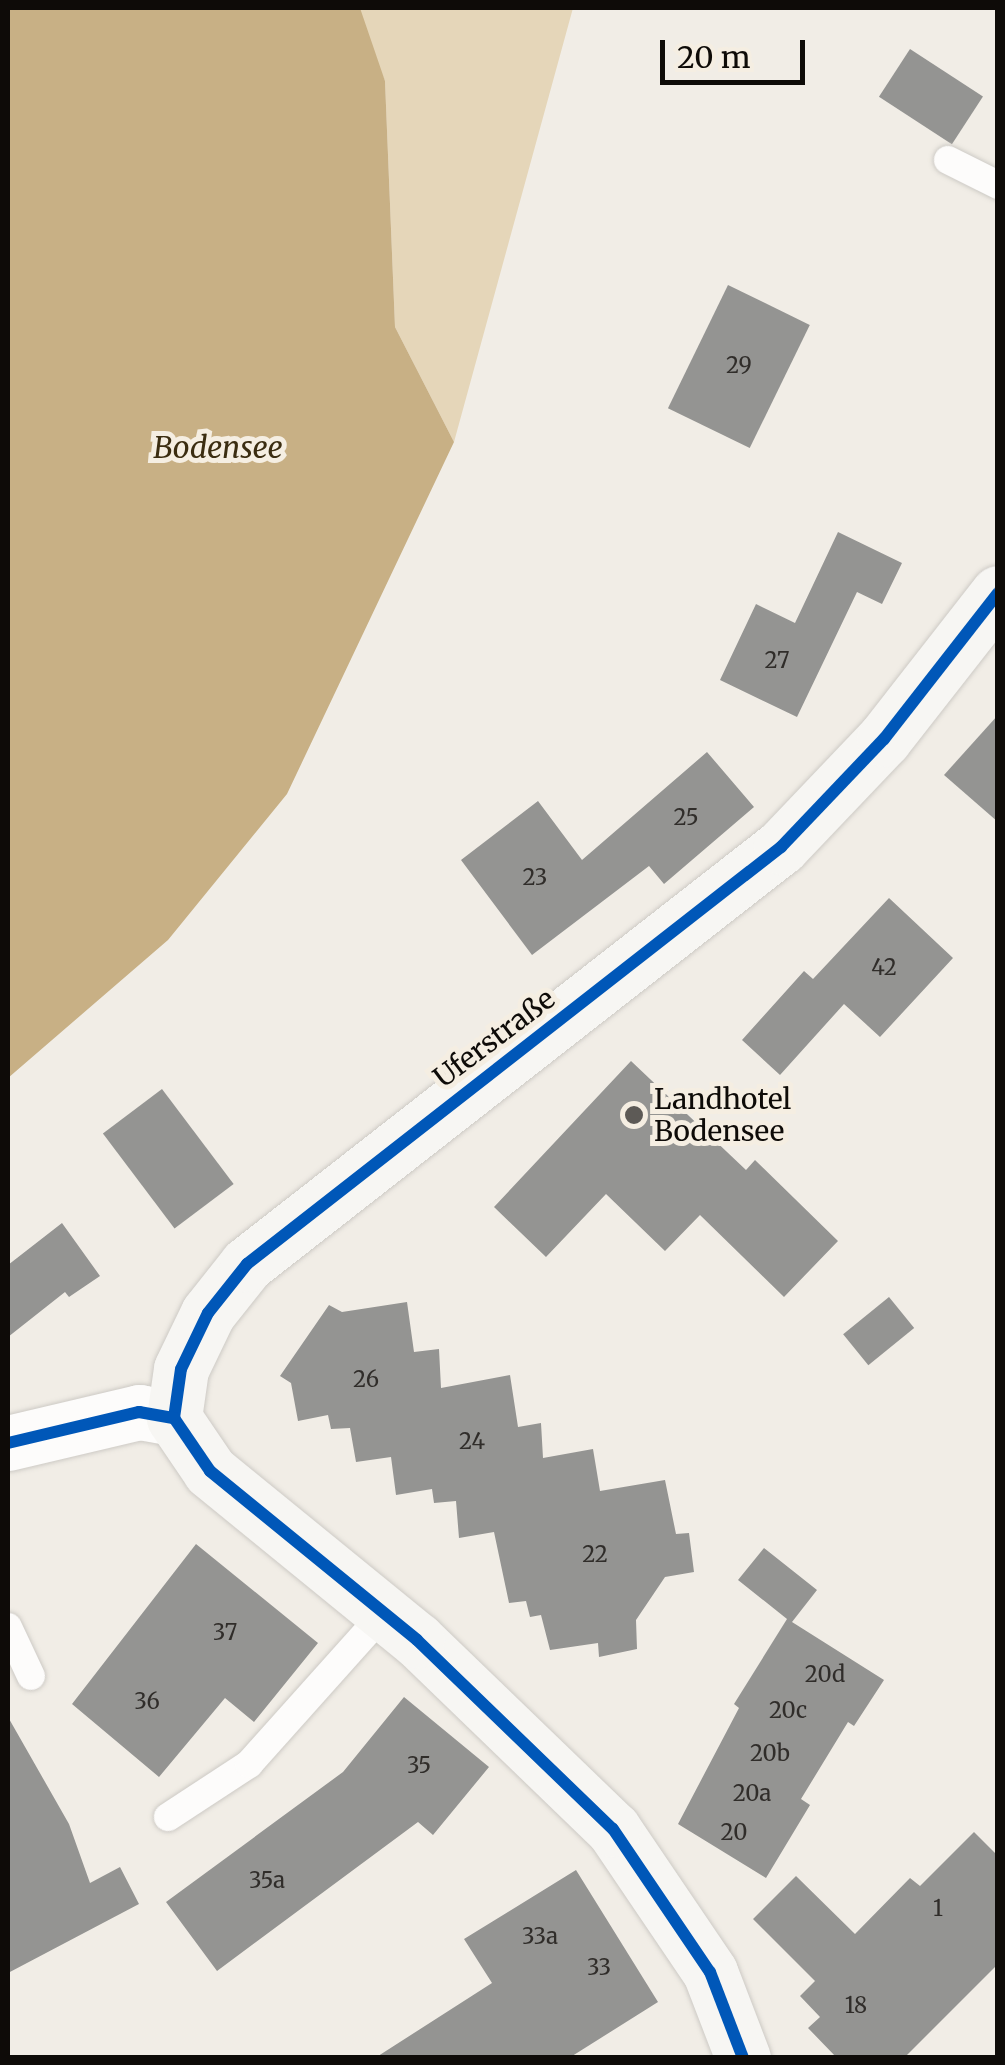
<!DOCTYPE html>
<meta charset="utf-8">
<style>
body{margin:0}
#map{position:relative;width:1005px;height:2065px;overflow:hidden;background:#f1ede6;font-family:Merriweather,serif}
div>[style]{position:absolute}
.green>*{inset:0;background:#e5d6b9}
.water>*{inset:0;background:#c8b085}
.building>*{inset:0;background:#949492;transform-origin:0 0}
.roads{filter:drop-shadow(0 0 2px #cdcac5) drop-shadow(0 0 2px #cdcac5)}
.lane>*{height:28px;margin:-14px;padding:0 14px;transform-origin:14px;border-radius:14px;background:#fdfcfb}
.street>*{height:55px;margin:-27.5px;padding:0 27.5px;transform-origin:27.5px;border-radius:27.5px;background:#fdfcfb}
.secondary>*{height:55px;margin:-27.5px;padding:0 27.5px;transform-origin:27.5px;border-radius:27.5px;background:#f7f6f3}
.cycleway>*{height:12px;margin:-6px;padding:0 6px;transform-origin:6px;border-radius:6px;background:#0057b8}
.dots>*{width:28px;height:28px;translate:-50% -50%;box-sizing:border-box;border:5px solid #f5eee2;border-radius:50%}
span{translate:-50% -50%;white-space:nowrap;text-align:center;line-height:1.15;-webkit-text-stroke:10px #f5eee2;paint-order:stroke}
.number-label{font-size:22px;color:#302d2a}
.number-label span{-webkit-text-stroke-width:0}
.street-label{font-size:28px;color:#0e0b08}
.poi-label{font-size:28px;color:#0e0b08}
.left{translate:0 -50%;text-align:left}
.water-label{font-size:30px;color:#3b2d11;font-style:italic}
.frame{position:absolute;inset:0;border:10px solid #0e0b08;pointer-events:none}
.scale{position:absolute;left:660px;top:40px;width:145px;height:45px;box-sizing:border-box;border:5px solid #0e0b08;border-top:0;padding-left:12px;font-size:30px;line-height:35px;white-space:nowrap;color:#0e0b08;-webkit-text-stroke:8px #f5eee2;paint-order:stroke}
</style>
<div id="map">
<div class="green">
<div style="clip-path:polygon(352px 8px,573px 8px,454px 442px,395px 327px,385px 81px)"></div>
</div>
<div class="water">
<div style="clip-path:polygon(8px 8px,360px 8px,385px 81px,395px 327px,454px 442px,287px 794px,168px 940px,8px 1078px)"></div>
</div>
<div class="building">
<div style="left:910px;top:49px;width:87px;height:57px;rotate:33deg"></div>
<div style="left:728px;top:285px;width:91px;height:137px;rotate:26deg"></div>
<div style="clip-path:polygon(838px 532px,902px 563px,882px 604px,857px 592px,797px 717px,720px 680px,756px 604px,795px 623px)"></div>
<div style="clip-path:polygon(998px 715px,998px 822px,944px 775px)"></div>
<div style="clip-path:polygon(707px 752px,754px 807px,664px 884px,649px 866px,532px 955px,461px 860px,538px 801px,582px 860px)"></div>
<div style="clip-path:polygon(889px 898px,953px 958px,880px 1037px,844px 1004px,780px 1075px,742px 1040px,804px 971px,813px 979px)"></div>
<div style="clip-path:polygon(631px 1061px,746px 1170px,755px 1160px,838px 1241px,784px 1297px,700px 1215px,665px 1251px,606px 1194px,546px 1257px,494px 1207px)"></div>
<div style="left:162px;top:1089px;width:119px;height:74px;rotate:53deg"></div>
<div style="clip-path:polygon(62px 1223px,100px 1276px,69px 1297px,65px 1292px,8px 1337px,8px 1265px)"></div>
<div style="left:889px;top:1297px;width:40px;height:59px;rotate:51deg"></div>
<div style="clip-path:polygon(407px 1302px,414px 1352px,439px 1349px,441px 1388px,510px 1375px,518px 1427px,541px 1423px,543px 1458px,593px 1449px,600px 1491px,665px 1480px,676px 1534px,689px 1533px,694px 1572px,665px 1577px,636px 1620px,637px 1649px,599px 1657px,598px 1643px,550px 1650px,541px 1615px,530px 1617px,526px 1601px,509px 1603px,494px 1532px,459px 1538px,456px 1501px,434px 1503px,432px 1489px,396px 1495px,391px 1457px,356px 1462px,350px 1428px,331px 1429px,328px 1415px,298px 1421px,291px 1383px,280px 1376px,329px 1305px,342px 1312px)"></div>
<div style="clip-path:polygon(196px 1544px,318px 1643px,254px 1722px,225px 1698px,159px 1777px,72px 1704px)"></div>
<div style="clip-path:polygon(764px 1548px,817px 1590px,792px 1622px,884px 1680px,854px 1726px,848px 1722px,801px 1799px,810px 1805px,766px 1878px,678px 1824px,739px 1708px,734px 1704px,787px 1619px,738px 1580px)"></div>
<div style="clip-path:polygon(404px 1697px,489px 1767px,433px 1835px,418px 1822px,217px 1971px,166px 1902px,343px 1772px)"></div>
<div style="clip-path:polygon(8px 1717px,69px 1824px,90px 1883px,120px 1867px,139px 1904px,8px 1973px)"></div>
<div style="clip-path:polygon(974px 1832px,998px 1856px,998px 1964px,904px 2058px,837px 2058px,808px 2028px,820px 2017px,800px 1996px,815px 1981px,753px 1919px,796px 1876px,855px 1934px,910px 1878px,920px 1886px)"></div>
<div style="clip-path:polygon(576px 1870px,658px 2002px,569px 2058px,375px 2058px,492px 1983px,464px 1939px)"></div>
</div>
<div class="roads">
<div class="lane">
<div style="left:948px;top:160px;width:56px;rotate:26.6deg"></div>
<div style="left:8px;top:1627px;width:54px;rotate:64.9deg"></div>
<div style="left:168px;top:1817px;width:97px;rotate:-33.2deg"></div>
<div style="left:249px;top:1764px;width:203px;rotate:-48.2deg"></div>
</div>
<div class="street">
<div style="left:8px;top:1443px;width:135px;rotate:-13.3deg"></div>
<div style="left:139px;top:1412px;width:36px;rotate:10deg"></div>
</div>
<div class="secondary">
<div style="left:743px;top:2058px;width:92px;rotate:-111deg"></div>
<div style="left:710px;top:1972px;width:173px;rotate:-124.1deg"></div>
<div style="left:613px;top:1829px;width:272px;rotate:-136deg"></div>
<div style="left:417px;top:1640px;width:267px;rotate:-140.8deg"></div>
<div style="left:210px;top:1471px;width:64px;rotate:-124.2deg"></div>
<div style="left:174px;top:1418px;width:49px;rotate:-81.9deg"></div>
<div style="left:181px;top:1369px;width:62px;rotate:-64.3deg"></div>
<div style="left:208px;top:1313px;width:63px;rotate:-51.5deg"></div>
<div style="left:247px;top:1264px;width:678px;rotate:-37.99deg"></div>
<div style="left:781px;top:847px;width:149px;rotate:-46.4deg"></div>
<div style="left:884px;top:739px;width:185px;rotate:-52deg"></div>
</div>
</div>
<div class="cycleway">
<div style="left:174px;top:1418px;width:49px;rotate:-81.9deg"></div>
<div style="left:181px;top:1369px;width:62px;rotate:-64.3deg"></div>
<div style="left:208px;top:1313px;width:63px;rotate:-51.5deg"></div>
<div style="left:247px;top:1264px;width:678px;rotate:-37.99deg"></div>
<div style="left:781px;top:847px;width:149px;rotate:-46.4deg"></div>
<div style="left:884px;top:739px;width:185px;rotate:-52deg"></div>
<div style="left:174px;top:1418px;width:64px;rotate:55.8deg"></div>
<div style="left:210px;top:1471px;width:267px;rotate:39.2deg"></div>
<div style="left:417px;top:1640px;width:272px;rotate:44deg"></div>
<div style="left:613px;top:1829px;width:173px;rotate:55.9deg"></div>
<div style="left:710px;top:1972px;width:92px;rotate:69deg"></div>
<div style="left:8px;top:1443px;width:135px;rotate:-13.3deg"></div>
<div style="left:139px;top:1412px;width:36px;rotate:10deg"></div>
</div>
<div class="dots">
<div style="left:634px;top:1115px;background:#5d5a56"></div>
</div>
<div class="number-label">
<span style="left:739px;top:366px">29</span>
<span style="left:777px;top:661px">27</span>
<span style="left:686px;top:818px">25</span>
<span style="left:535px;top:878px">23</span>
<span style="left:884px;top:968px">42</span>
<span style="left:366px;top:1380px">26</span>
<span style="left:472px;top:1442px">24</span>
<span style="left:595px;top:1555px">22</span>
<span style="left:225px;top:1633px">37</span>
<span style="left:825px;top:1675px">20d</span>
<span style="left:147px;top:1702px">36</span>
<span style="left:788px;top:1711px">20c</span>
<span style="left:770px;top:1754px">20b</span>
<span style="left:419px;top:1766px">35</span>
<span style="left:752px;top:1794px">20a</span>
<span style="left:734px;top:1833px">20</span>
<span style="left:267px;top:1881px">35a</span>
<span style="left:938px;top:1909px">1</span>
<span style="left:540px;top:1937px">33a</span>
<span style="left:599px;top:1968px">33</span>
<span style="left:856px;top:2006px">18</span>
</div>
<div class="street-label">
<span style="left:494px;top:1038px;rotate:-37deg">Uferstraße</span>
</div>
<div class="poi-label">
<span class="left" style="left:654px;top:1115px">Landhotel<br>Bodensee</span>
</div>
<div class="water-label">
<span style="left:218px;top:447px">Bodensee</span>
</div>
<div class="frame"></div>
<div class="scale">20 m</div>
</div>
